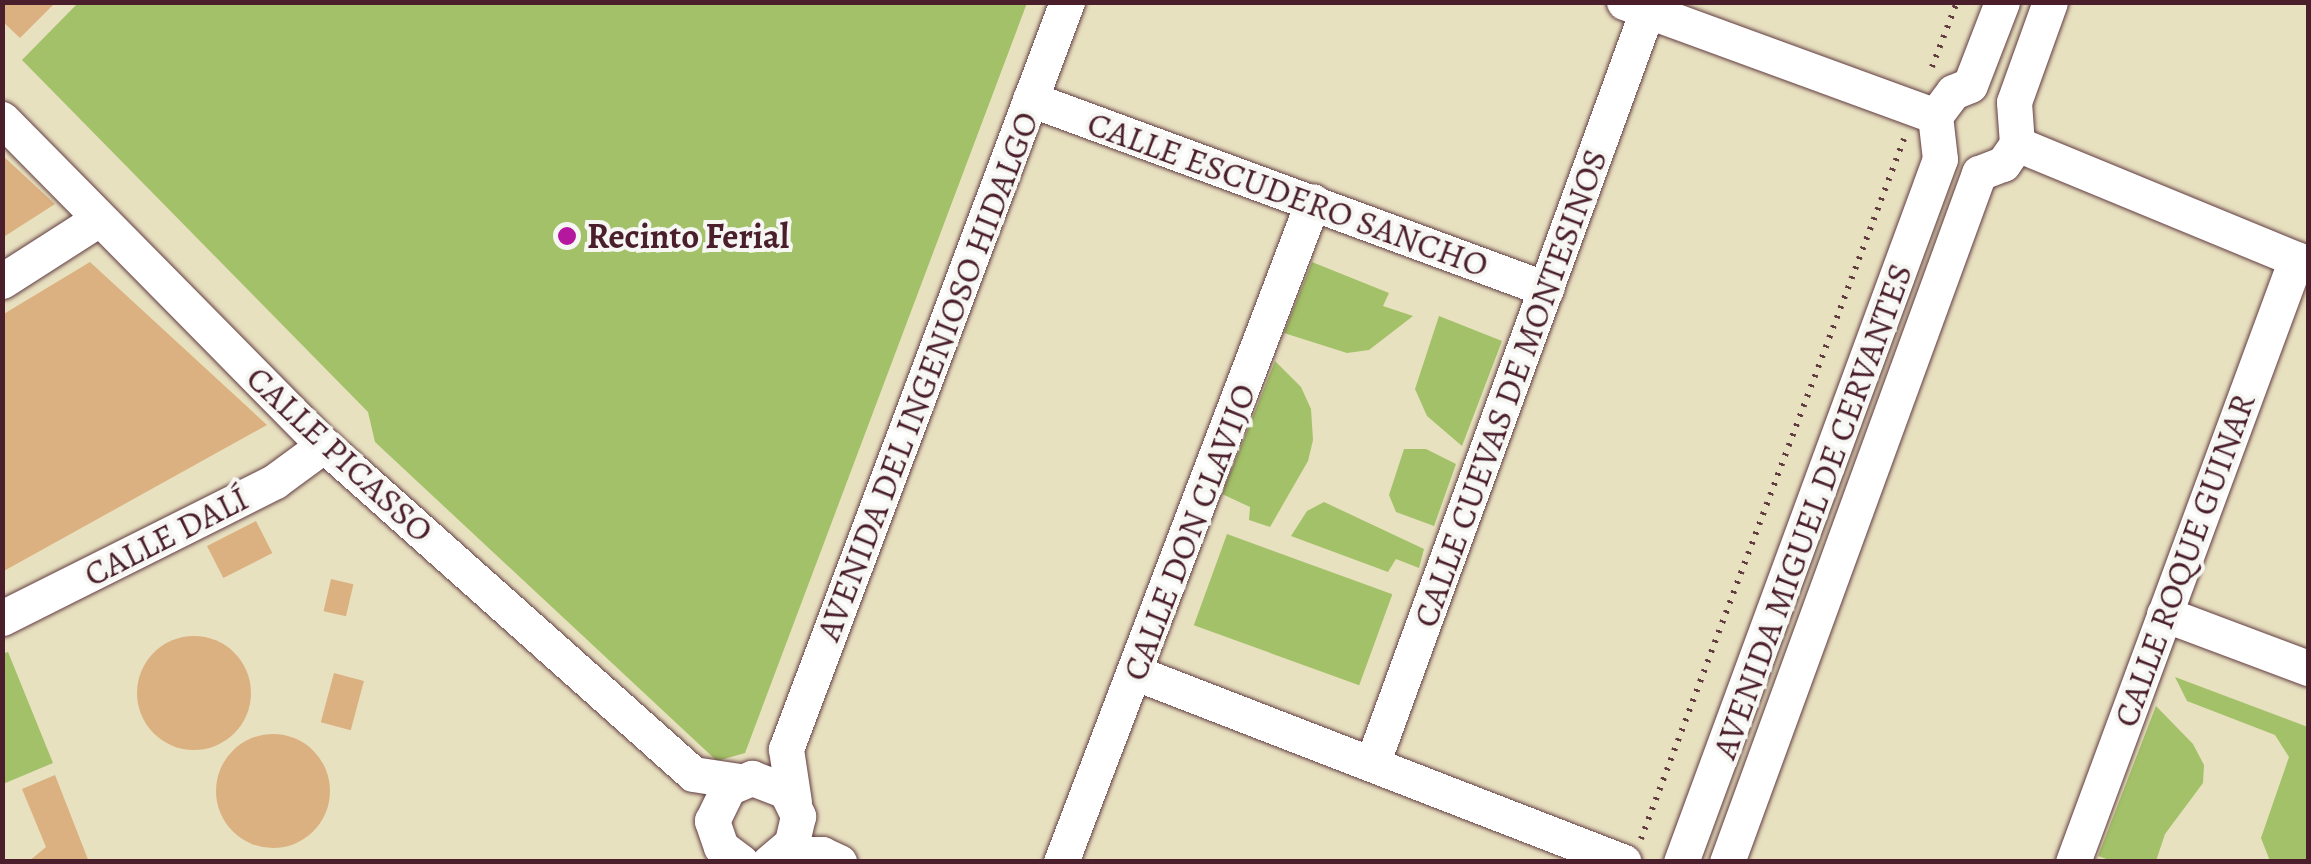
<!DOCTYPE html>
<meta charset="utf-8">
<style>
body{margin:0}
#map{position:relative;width:2311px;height:864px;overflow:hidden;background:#e8e1c0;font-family:Alegreya,serif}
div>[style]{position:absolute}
.green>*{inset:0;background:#a3c168;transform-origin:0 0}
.building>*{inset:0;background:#dbb181;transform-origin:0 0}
.round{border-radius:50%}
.path>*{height:6px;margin-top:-3px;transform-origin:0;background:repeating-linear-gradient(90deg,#623c41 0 2.5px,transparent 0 10.5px)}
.roads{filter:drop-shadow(0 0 2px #623c41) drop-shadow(0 0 2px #623c41)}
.minor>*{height:35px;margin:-17.5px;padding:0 17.5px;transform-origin:17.5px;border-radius:17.5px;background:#fff}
.dots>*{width:28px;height:28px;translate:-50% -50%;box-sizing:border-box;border:5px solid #f6f6f2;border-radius:50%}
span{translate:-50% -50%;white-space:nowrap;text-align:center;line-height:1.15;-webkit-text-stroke:8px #f6f6f2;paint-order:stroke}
.street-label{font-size:35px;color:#4a1f2b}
.poi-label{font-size:35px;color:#4a1f2b;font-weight:700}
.left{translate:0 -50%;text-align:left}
.frame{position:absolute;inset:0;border:5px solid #4a1f2b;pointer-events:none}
</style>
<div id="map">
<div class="green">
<div style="clip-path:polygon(78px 3px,1027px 3px,745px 753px,717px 761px,375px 442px,368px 412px,22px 60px)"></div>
<div style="clip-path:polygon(1312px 262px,1389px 293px,1383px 306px,1413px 316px,1369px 350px,1347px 353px,1284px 333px)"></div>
<div style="clip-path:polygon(1439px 316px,1502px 341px,1462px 446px,1427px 416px,1415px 389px)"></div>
<div style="clip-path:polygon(1275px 361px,1301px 387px,1311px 409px,1313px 440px,1308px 461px,1270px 527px,1249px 520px,1250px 507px,1222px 494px)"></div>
<div style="clip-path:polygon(1404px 449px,1426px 449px,1456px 464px,1434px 526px,1396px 512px,1389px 495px)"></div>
<div style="clip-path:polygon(1324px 502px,1424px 549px,1419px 568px,1396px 559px,1388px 572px,1291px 536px,1307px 511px)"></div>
<div style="left:1227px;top:534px;width:176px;height:97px;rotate:20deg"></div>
<div style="clip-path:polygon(8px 652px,53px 763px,3px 784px,2px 654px)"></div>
<div style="clip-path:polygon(2175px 677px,2308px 727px,2308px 861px,2270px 861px,2261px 838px,2289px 757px,2275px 735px,2187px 701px)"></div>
<div style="clip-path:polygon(2156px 706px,2193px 744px,2204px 765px,2203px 783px,2165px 834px,2156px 861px,2112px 861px,2098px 856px)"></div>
</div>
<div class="building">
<div style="clip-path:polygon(2px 2px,56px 2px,20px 38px,2px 21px)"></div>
<div style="clip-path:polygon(2px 155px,55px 204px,2px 238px)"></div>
<div style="clip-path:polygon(90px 262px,267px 425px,2px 572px,2px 315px)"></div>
<div style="left:256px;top:521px;width:36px;height:55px;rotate:63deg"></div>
<div style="left:331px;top:579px;width:23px;height:33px;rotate:13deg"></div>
<div class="round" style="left:137px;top:636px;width:114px;height:114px"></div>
<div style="left:334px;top:673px;width:31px;height:51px;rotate:15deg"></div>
<div class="round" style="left:216px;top:734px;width:114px;height:114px"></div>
<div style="clip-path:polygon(55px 775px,89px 862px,28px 862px,46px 847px,22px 789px)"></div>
</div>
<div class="path">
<div style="left:1932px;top:67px;width:70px;rotate:-69deg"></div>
<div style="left:1641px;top:839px;width:748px;rotate:-69.41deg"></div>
</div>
<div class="roads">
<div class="minor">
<div style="left:1624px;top:2px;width:331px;rotate:20.1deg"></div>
<div style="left:1030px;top:99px;width:550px;rotate:20.21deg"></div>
<div style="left:2px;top:119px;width:458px;rotate:45.4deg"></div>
<div style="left:324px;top:445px;width:494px;rotate:41.7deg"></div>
<div style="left:693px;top:774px;width:47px;rotate:8.7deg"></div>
<div style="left:2017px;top:144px;width:315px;rotate:22.4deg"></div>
<div style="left:2px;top:281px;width:115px;rotate:-32.6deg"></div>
<div style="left:2164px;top:614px;width:154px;rotate:20.6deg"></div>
<div style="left:2px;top:618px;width:305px;rotate:-26.6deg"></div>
<div style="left:275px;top:481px;width:61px;rotate:-36.3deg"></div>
<div style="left:1136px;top:673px;width:523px;rotate:21.17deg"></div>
<div style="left:1372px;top:764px;width:802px;rotate:-69.94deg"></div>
<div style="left:794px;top:802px;width:54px;rotate:-98.6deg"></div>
<div style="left:786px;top:749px;width:798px;rotate:-69.39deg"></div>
<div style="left:783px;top:854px;width:39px"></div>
<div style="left:822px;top:854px;width:19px;rotate:25deg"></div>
<div style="left:741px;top:862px;width:25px;rotate:-143deg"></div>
<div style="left:721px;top:847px;width:28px;rotate:-109deg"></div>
<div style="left:712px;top:821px;width:37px;rotate:-64deg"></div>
<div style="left:728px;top:788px;width:26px;rotate:-23deg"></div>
<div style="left:752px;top:778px;width:36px;rotate:21deg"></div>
<div style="left:786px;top:791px;width:28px;rotate:64deg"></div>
<div style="left:798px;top:816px;width:28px;rotate:103deg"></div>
<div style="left:792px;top:843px;width:30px;rotate:140deg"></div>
<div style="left:1061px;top:862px;width:707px;rotate:-69.13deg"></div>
<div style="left:1681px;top:862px;width:749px;rotate:-69.78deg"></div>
<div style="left:1940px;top:159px;width:43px;rotate:-96.6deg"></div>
<div style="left:1935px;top:116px;width:30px;rotate:-53deg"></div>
<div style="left:1953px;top:92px;width:18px;rotate:-22deg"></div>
<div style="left:1970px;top:85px;width:89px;rotate:-68.9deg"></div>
<div style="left:1727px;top:862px;width:734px;rotate:-69.91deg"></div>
<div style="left:1979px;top:173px;width:26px;rotate:-21deg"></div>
<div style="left:2003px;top:164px;width:24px;rotate:-55deg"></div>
<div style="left:2017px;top:144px;width:42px;rotate:-94.1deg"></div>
<div style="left:2014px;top:102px;width:106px;rotate:-70.2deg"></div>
<div style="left:2073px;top:862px;width:643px;rotate:-69.7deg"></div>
</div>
</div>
<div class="dots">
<div style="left:567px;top:236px;background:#b5179e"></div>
</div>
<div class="street-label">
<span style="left:1288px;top:194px;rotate:20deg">CALLE ESCUDERO SANCHO</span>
<span style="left:927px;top:376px;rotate:-69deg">AVENIDA DEL INGENIOSO HIDALGO</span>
<span style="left:1510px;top:388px;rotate:-70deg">CALLE CUEVAS DE MONTESINOS</span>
<span style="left:340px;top:454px;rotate:43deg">CALLE PICASSO</span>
<span style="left:1812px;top:511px;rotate:-70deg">AVENIDA MIGUEL DE CERVANTES</span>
<span style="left:1189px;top:532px;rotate:-69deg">CALLE DON CLAVIJO</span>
<span style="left:166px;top:536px;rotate:-27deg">CALLE DALÍ</span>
<span style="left:2184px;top:560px;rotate:-70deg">CALLE ROQUE GUINAR</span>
</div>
<div class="poi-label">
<span class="left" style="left:587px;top:236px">Recinto Ferial</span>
</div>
<div class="frame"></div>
</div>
